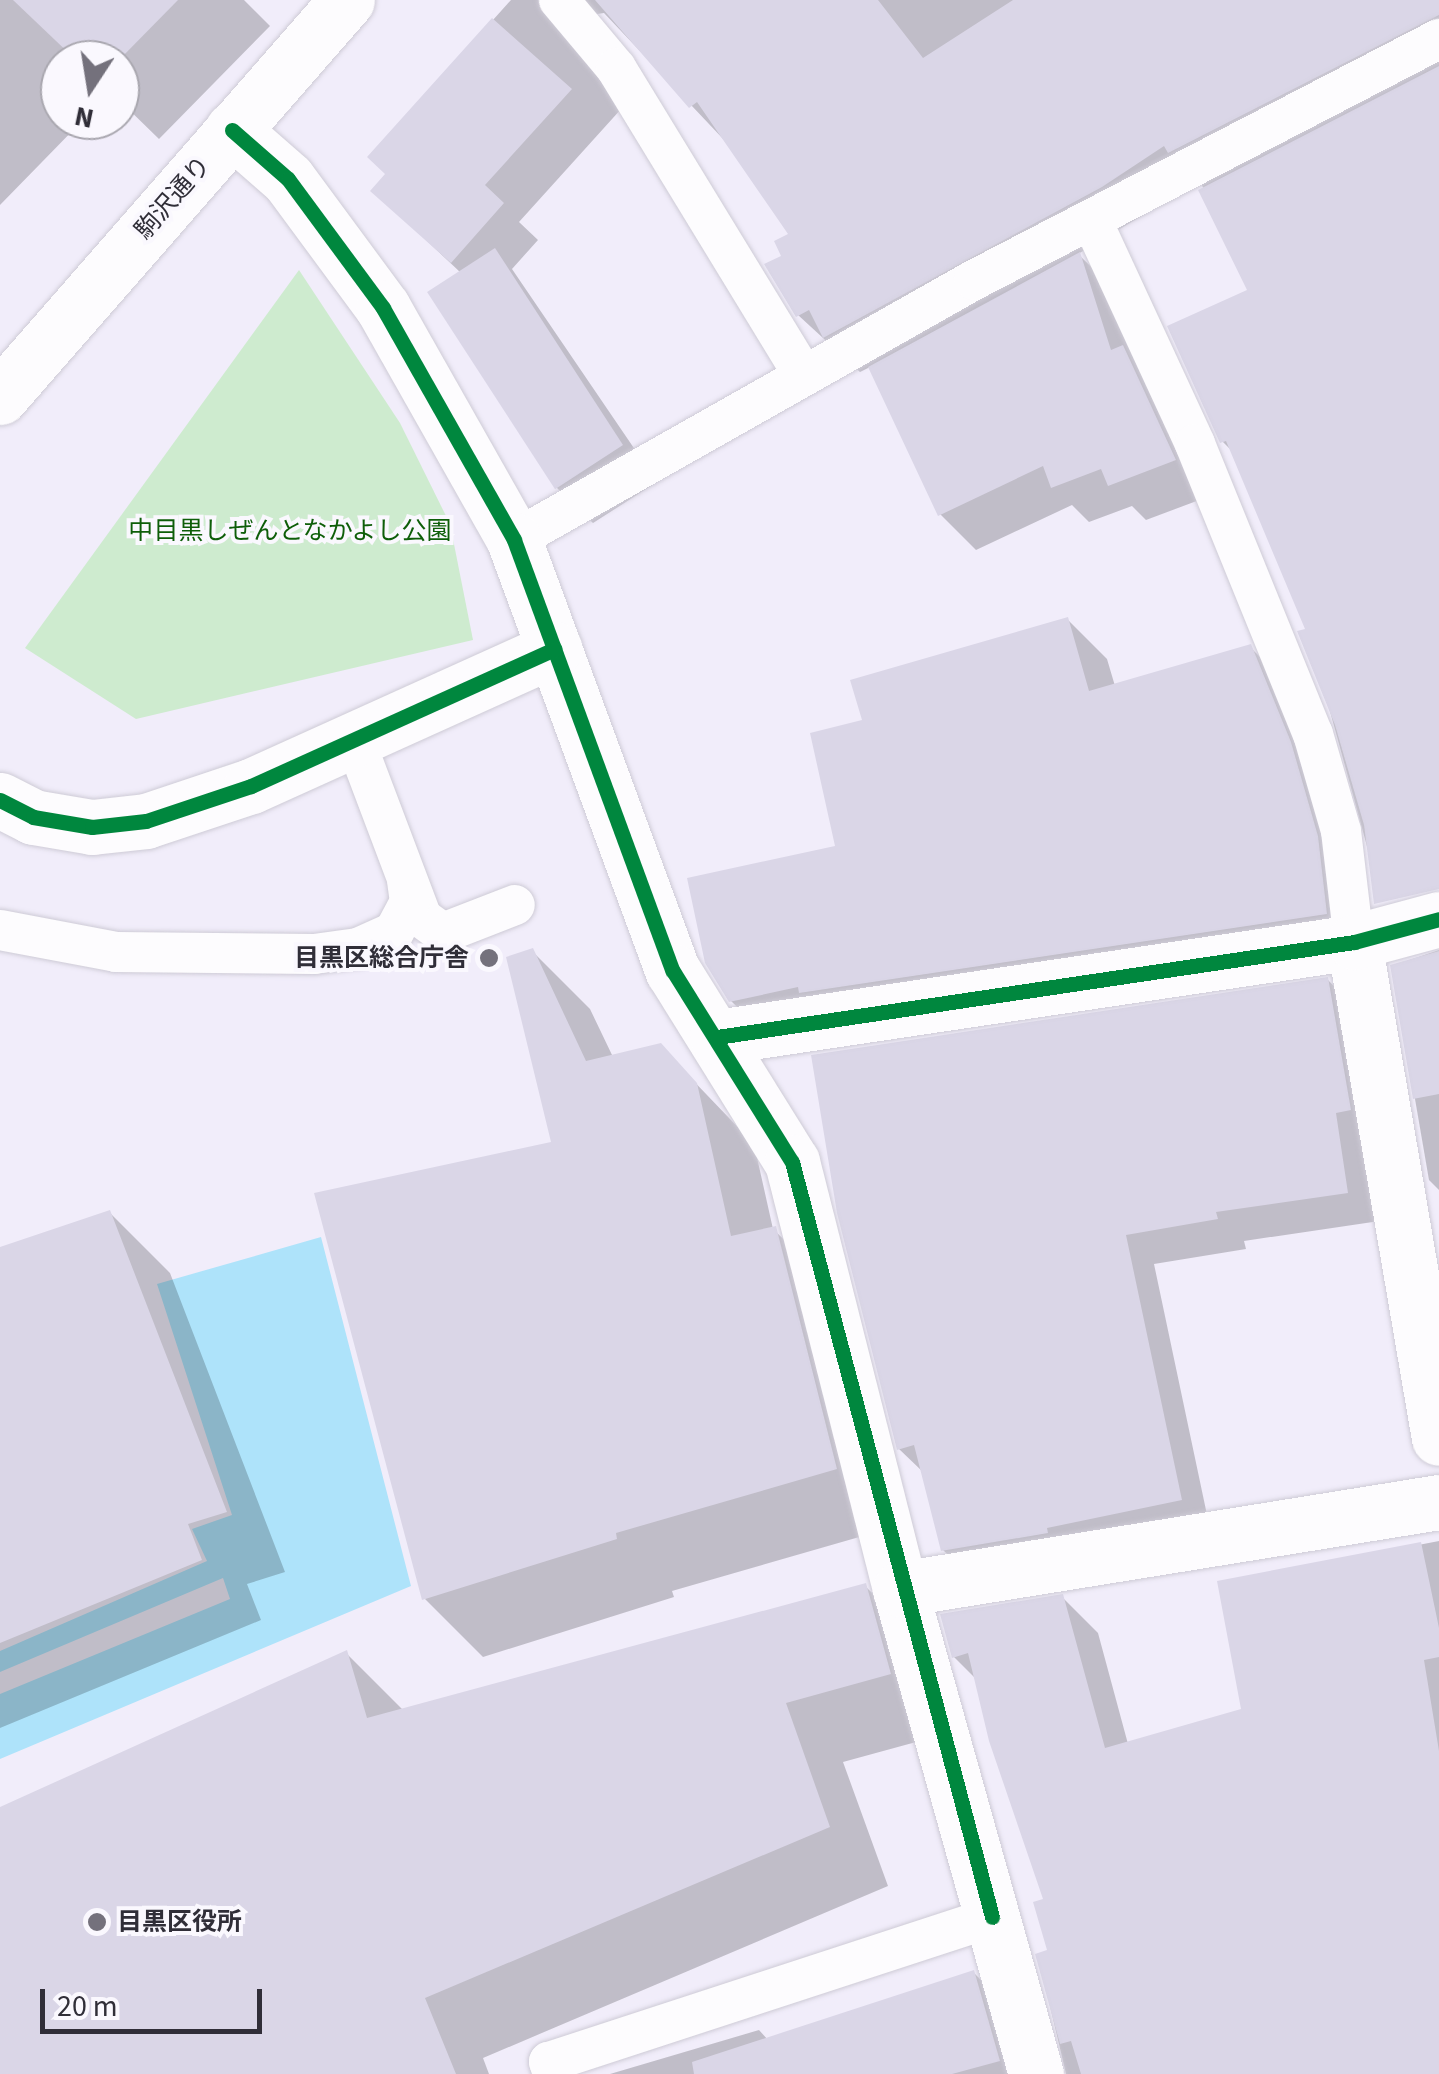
<!DOCTYPE html>
<meta charset="utf-8">
<style>
body{margin:0}
#map{position:relative;width:1439px;height:2074px;overflow:hidden;background:#f1edfa;font-family:"Source Sans 3","Noto Sans JP",sans-serif}
div>[style]{position:absolute}
.green>*{inset:0;background:#ceebcf}
.water>*{inset:0;background:#aee3fa}
.shadow>*{inset:0;background:#0003}
.building>*{inset:0;background:#dad6e7;transform-origin:0 0}
.roads{filter:drop-shadow(0 0 2px #cecbd6) drop-shadow(0 0 2px #cecbd6)}
.lane>*{height:40px;margin:-20px;padding:0 20px;transform-origin:20px;border-radius:20px;background:#fdfcfe}
.street>*{height:55px;margin:-27.5px;padding:0 27.5px;transform-origin:27.5px;border-radius:27.5px;background:#fdfcfe}
.secondary>*{height:55px;margin:-27.5px;padding:0 27.5px;transform-origin:27.5px;border-radius:27.5px;background:#fdfcfe}
.cycleway>*{height:15px;margin:-7.5px;padding:0 7.5px;transform-origin:7.5px;border-radius:7.5px;background:#00873e}
.dots>*{width:28px;height:28px;translate:-50% -50%;box-sizing:border-box;border:5px solid #faf8fe;border-radius:50%}
span{translate:-50% -50%;white-space:nowrap;text-align:center;line-height:1.15;-webkit-text-stroke:8px #faf8fe;paint-order:stroke}
.street-label{font-size:25px;color:#302e38}
.park-label{font-size:25px;color:#0e5e09}
.poi-label{font-size:25px;color:#302e38;font-weight:700}
.right{translate:-100% -50%;text-align:right}
.left{translate:0 -50%;text-align:left}
.north{position:absolute;left:40px;top:40px;width:100px;height:100px;box-sizing:border-box;background:#faf8fe;border:2px solid #a9a7af;border-radius:50%;rotate:192deg;font-size:28px;font-weight:700;line-height:40px;text-align:center;color:#302e38}
.north::after{content:'';display:block;margin:auto;width:35px;height:45px;background:#74717c;clip-path:polygon(50% 0,100% 100%,50% 72%,0 100%)}
.scale{position:absolute;left:40px;top:1989px;width:222px;height:45px;box-sizing:border-box;border:5px solid #302e38;border-top:0;padding-left:12px;font-size:30px;line-height:35px;white-space:nowrap;color:#302e38;-webkit-text-stroke:8px #faf8fe;paint-order:stroke}
</style>
<div id="map">
<div class="green">
<div style="clip-path:polygon(299px 270px,400px 423px,450px 524px,473px 640px,136px 719px,25px 648px)"></div>
</div>
<div class="water">
<div style="clip-path:polygon(321px 1237px,411px 1586px,0 1759px,0 1694px,230px 1599px,223px 1578px,0 1672px,0 1651px,207px 1561px,192px 1529px,232px 1515px,157px 1284px)"></div>
</div>
<div class="shadow">
<div style="clip-path:polygon(0 0,244px 0,270px 26px,159px 139px,120px 101px,120px 60px,60px 60px,60px 120px,83px 120px,0 205px)"></div>
<div style="clip-path:polygon(511px 0,1439px 0,1439px 887px,1371px 861px,1308px 631px,1233px 452px,1222px 441px,1251px 291px,1200px 181px,1078px 254px,1115px 290px,1210px 496px,1146px 520px,1132px 506px,1089px 522px,1072px 505px,976px 550px,940px 514px,870px 367px,860px 372px,798px 315px,784px 257px,792px 235px,726px 142px,604px 13px,578px 17px,570px 42px,622px 108px,519px 222px,538px 240px,512px 269px,657px 482px,593px 523px,557px 488px,461px 273px,374px 191px,388px 175px,370px 157px)"></div>
<div style="clip-path:polygon(1068px 620px,1107px 659px,1115px 686px,1250px 647px,1290px 687px,1360px 914px,771px 1040px,731px 1001px,838px 848px,865px 722px)"></div>
<div style="clip-path:polygon(1439px 950px,1439px 1190px,1429px 1180px,1392px 966px)"></div>
<div style="clip-path:polygon(532px 951px,590px 1009px,613px 1057px,660px 1046px,754px 1144px,773px 1229px,833px 1287px,894px 1527px,672px 1591px,674px 1597px,483px 1657px,425px 1599px,554px 1144px)"></div>
<div style="clip-path:polygon(1328px 980px,1357px 1010px,1393px 1219px,1244px 1241px,1246px 1249px,1154px 1264px,1210px 1529px,973px 1579px,943px 1550px,923px 1472px,899px 1449px)"></div>
<div style="clip-path:polygon(110px 1213px,170px 1273px,285px 1572px,247px 1584px,261px 1620px,0 1728px,0 1249px)"></div>
<div style="clip-path:polygon(1439px 1541px,1439px 2074px,1066px 2074px,1038px 1955px,1050px 1952px,1047px 1901px,977px 1680px,954px 1657px,1062px 1597px,1098px 1633px,1128px 1744px,1244px 1711px,1220px 1583px)"></div>
<div style="clip-path:polygon(865px 1586px,925px 1645px,949px 1733px,843px 1762px,888px 1886px,483px 2058px,489px 2074px,0 2074px,0 1810px,346px 1653px,403px 1710px)"></div>
<div style="clip-path:polygon(974px 1973px,1010px 2009px,1030px 2074px,610px 2074px,759px 2030px,768px 2040px)"></div>
</div>
<div class="building">
<div style="clip-path:polygon(13px 0,178px 0,119px 60px,76px 60px)"></div>
<div style="clip-path:polygon(595px 0,878px 0,923px 58px,1013px 0,1439px 0,1439px 15px,1168px 153px,1164px 146px,1102px 187px,823px 338px,809px 310px,796px 317px,764px 264px,781px 256px,774px 241px,788px 234px,697px 102px,689px 108px)"></div>
<div style="clip-path:polygon(492px 18px,572px 89px,485px 185px,504px 203px,451px 263px,370px 191px,385px 174px,367px 157px)"></div>
<div style="clip-path:polygon(1439px 66px,1439px 889px,1374px 904px,1364px 825px,1335px 725px,1297px 631px,1305px 629px,1226px 441px,1220px 443px,1167px 326px,1247px 290px,1198px 190px)"></div>
<div style="left:495px;top:248px;width:235px;height:81px;rotate:57deg"></div>
<div style="clip-path:polygon(1080px 252px,1111px 350px,1123px 345px,1176px 460px,1108px 486px,1101px 469px,1051px 488px,1043px 466px,938px 516px,868px 367px)"></div>
<div style="clip-path:polygon(1068px 617px,1089px 691px,1251px 644px,1291px 742px,1318px 836px,1327px 914px,799px 993px,798px 987px,729px 1002px,705px 963px,687px 878px,835px 846px,810px 733px,862px 720px,850px 680px)"></div>
<div style="clip-path:polygon(533px 948px,586px 1061px,661px 1043px,697px 1083px,731px 1236px,776px 1226px,837px 1469px,616px 1533px,617px 1539px,422px 1600px,314px 1193px,551px 1142px,506px 957px)"></div>
<div style="clip-path:polygon(1439px 951px,1439px 1094px,1413px 1099px,1390px 965px)"></div>
<div style="clip-path:polygon(1328px 977px,1351px 1110px,1336px 1113px,1348px 1193px,1216px 1212px,1218px 1219px,1126px 1235px,1182px 1500px,1047px 1528px,1048px 1533px,941px 1551px,914px 1445px,897px 1450px,837px 1213px,811px 1055px)"></div>
<div style="clip-path:polygon(110px 1210px,227px 1512px,188px 1524px,202px 1560px,0 1643px,0 1247px)"></div>
<div style="clip-path:polygon(1421px 1542px,1439px 1628px,1439px 1657px,1424px 1660px,1439px 1751px,1439px 2074px,1081px 2074px,1071px 2041px,1060px 2044px,1035px 1954px,1047px 1950px,1033px 1902px,1043px 1899px,989px 1741px,968px 1653px,952px 1658px,940px 1614px,1063px 1594px,1105px 1748px,1241px 1709px,1217px 1581px)"></div>
<div style="clip-path:polygon(866px 1583px,891px 1674px,786px 1703px,830px 1827px,425px 1998px,456px 2074px,0 2074px,0 1807px,347px 1650px,367px 1718px)"></div>
<div style="clip-path:polygon(974px 1970px,1000px 2061px,952px 2074px,694px 2074px,692px 2062px)"></div>
</div>
<div class="roads">
<div class="lane">
<div style="left:559px;top:0;width:89px;rotate:50deg"></div>
<div style="left:616px;top:68px;width:359px;rotate:58.6deg"></div>
<div style="left:1093px;top:223px;width:243px;rotate:65.2deg"></div>
<div style="left:1195px;top:444px;width:313px;rotate:67.9deg"></div>
<div style="left:1313px;top:734px;width:101px;rotate:73.9deg"></div>
<div style="left:1341px;top:831px;width:112px;rotate:83.3deg"></div>
<div style="left:514px;top:540px;width:528px;rotate:-29.48deg"></div>
<div style="left:974px;top:280px;width:524px;rotate:-27.4deg"></div>
<div style="left:354px;top:738px;width:192px;rotate:69.3deg"></div>
<div style="left:422px;top:918px;width:26px;rotate:36deg"></div>
<div style="left:443px;top:933px;width:77px;rotate:-21.3deg"></div>
<div style="left:0;top:930px;width:118px;rotate:10.7deg"></div>
<div style="left:116px;top:952px;width:198px;rotate:0.6deg"></div>
<div style="left:314px;top:954px;width:44px;rotate:-7.8deg"></div>
<div style="left:358px;top:948px;width:39px;rotate:-24deg"></div>
<div style="left:394px;top:932px;width:34px;rotate:-62deg"></div>
<div style="left:410px;top:902px;width:21px;rotate:-98deg"></div>
<div style="left:553px;top:2074px;width:13px;rotate:-108deg"></div>
<div style="left:549px;top:2062px;width:466px;rotate:-18.1deg"></div>
</div>
<div class="street">
<div style="left:232px;top:130px;width:74px;rotate:41.2deg"></div>
<div style="left:288px;top:179px;width:160px;rotate:53.6deg"></div>
<div style="left:383px;top:308px;width:266px;rotate:60.5deg"></div>
<div style="left:514px;top:540px;width:459px;rotate:69.8deg"></div>
<div style="left:673px;top:971px;width:225px;rotate:58.1deg"></div>
<div style="left:792px;top:1162px;width:440px;rotate:75.8deg"></div>
<div style="left:900px;top:1589px;width:504px;rotate:74.34deg"></div>
<div style="left:1354px;top:942px;width:503px;rotate:80.28deg"></div>
<div style="left:717px;top:1037px;width:644px;rotate:-8.48deg"></div>
<div style="left:1354px;top:942px;width:88px;rotate:-15.1deg"></div>
<div style="left:900px;top:1589px;width:546px;rotate:-9.17deg"></div>
</div>
<div class="secondary">
<div style="left:0;top:397px;width:527px;rotate:-48.84deg"></div>
<div style="left:0;top:800px;width:37px;rotate:27deg"></div>
<div style="left:33px;top:817px;width:60px;rotate:9.6deg"></div>
<div style="left:92px;top:827px;width:54px;rotate:-6.3deg"></div>
<div style="left:146px;top:821px;width:111px;rotate:-18.4deg"></div>
<div style="left:251px;top:786px;width:333px;rotate:-24.3deg"></div>
</div>
</div>
<div class="cycleway">
<div style="left:232px;top:130px;width:74px;rotate:41.2deg"></div>
<div style="left:288px;top:179px;width:160px;rotate:53.6deg"></div>
<div style="left:383px;top:308px;width:266px;rotate:60.5deg"></div>
<div style="left:514px;top:540px;width:459px;rotate:69.8deg"></div>
<div style="left:673px;top:971px;width:225px;rotate:58.1deg"></div>
<div style="left:792px;top:1162px;width:781px;rotate:75.16deg"></div>
<div style="left:0;top:800px;width:37px;rotate:27deg"></div>
<div style="left:33px;top:817px;width:60px;rotate:9.6deg"></div>
<div style="left:92px;top:827px;width:54px;rotate:-6.3deg"></div>
<div style="left:146px;top:821px;width:111px;rotate:-18.4deg"></div>
<div style="left:251px;top:786px;width:333px;rotate:-24.3deg"></div>
<div style="left:717px;top:1037px;width:644px;rotate:-8.48deg"></div>
<div style="left:1354px;top:942px;width:88px;rotate:-15.1deg"></div>
</div>
<div class="dots">
<div style="left:489px;top:958px;background:#74717c"></div>
<div style="left:97px;top:1922px;background:#74717c"></div>
</div>
<div class="street-label">
<span style="left:173px;top:198px;rotate:-49deg">駒沢通り</span>
</div>
<div class="park-label">
<span style="left:290px;top:531px">中目黒しぜんとなかよし公園</span>
</div>
<div class="poi-label">
<span class="right" style="left:469px;top:958px">目黒区総合庁舎</span>
<span class="left" style="left:117px;top:1922px">目黒区役所</span>
</div>
<div class="north">N</div>
<div class="scale">20 m</div>
</div>
